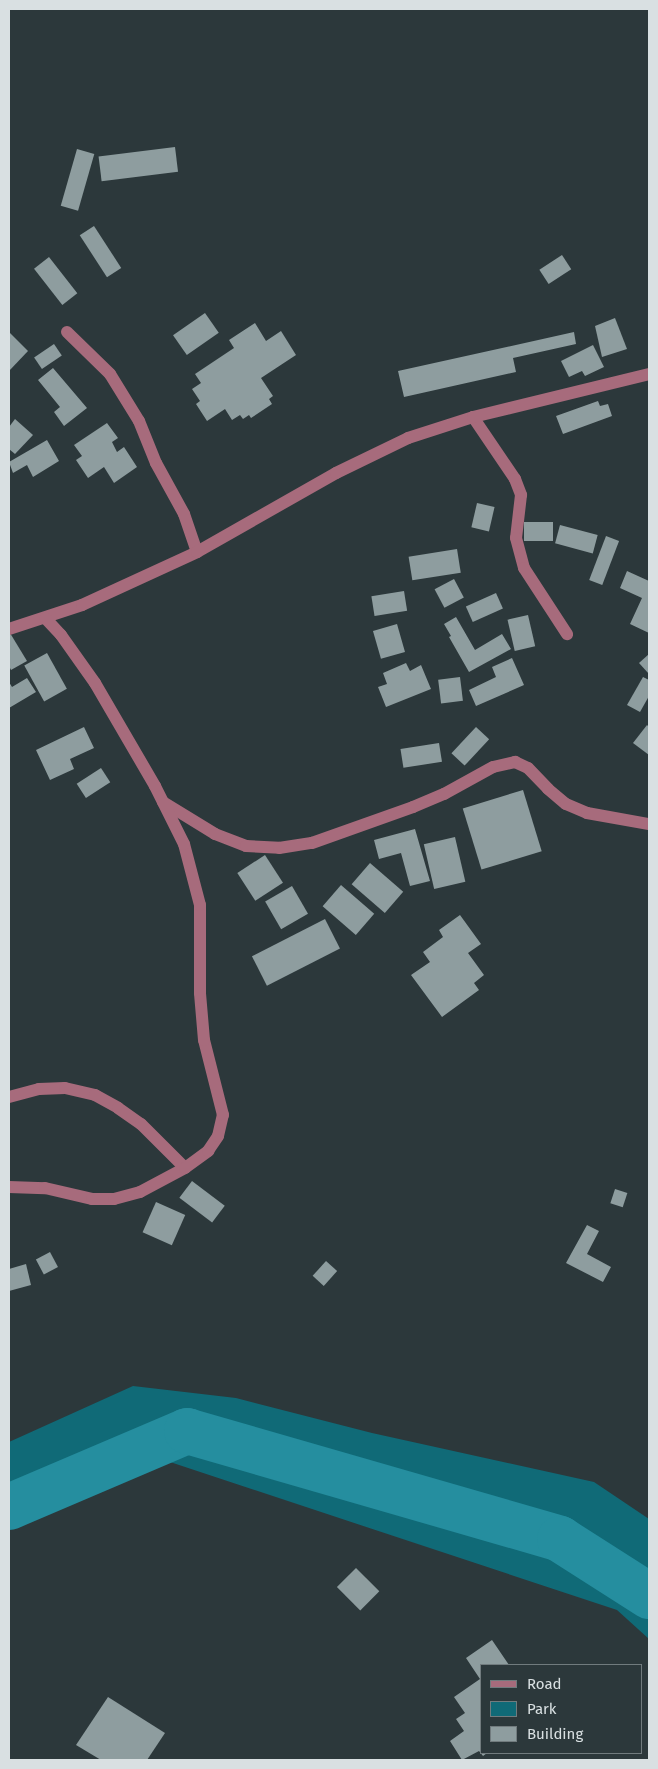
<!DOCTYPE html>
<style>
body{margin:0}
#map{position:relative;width:658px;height:1769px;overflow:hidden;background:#2c383b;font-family:"Fira Sans",sans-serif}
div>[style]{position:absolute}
.green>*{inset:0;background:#106a77}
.river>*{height:46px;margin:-23px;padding:0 23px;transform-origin:23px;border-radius:23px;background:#258e9f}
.building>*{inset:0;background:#8e9d9f;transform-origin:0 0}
.minor>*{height:12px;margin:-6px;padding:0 6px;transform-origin:6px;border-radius:6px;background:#a76b7c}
span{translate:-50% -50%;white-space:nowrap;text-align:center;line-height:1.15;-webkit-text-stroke:5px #2c383b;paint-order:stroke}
.frame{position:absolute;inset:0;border:10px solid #d9e0e2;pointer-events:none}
.legend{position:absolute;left:480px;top:1664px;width:162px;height:90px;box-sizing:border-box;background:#2c383b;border:1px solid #717b7e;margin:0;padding:6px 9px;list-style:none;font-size:15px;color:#d9e0e2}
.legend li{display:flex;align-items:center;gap:10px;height:25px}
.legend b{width:25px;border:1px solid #717b7e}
</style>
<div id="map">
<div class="green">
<div style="clip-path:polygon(133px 1386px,236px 1398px,372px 1433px,594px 1482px,649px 1519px,649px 1639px,617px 1610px,167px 1461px,9px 1524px,9px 1442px)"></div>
</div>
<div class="river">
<div style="left:9px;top:1507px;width:194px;rotate:-23.1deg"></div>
<div style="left:187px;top:1431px;width:388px;rotate:16.1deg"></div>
<div style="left:560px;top:1539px;width:106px;rotate:32.6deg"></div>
</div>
<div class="building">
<div style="left:175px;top:147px;width:25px;height:77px;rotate:83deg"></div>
<div style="left:77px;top:149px;width:18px;height:59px;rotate:16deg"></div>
<div style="left:94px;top:226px;width:50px;height:17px;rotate:57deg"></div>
<div style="left:562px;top:255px;width:17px;height:27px;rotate:57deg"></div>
<div style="left:49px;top:257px;width:46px;height:19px;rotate:52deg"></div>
<div style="left:205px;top:313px;width:24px;height:39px;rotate:55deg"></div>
<div style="clip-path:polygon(615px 318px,627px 349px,602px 357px,595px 326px)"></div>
<div style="clip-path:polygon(255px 323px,266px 341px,281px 331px,296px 355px,261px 378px,273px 396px,269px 399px,272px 404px,251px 418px,249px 415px,243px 419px,240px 415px,232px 420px,225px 409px,207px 421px,196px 404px,200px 401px,192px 389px,201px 383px,195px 374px,234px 348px,229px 340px)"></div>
<div style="clip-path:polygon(9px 332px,28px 351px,9px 371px)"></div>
<div style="clip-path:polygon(574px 332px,576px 344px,513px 358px,516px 372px,404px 397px,398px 371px)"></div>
<div style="left:54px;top:344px;width:14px;height:24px;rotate:56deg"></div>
<div style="clip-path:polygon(593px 345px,604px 367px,585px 376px,582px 371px,569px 377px,561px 361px)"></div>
<div style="clip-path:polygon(53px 368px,87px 408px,64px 426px,54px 412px,60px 407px,38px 380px)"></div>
<div style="clip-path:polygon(598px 401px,600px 406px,608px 404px,612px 416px,563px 434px,556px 416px)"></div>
<div style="clip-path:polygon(15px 419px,33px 435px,15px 454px,9px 449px,9px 427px)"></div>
<div style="clip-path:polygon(107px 423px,118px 438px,112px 442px,117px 452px,124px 447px,137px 467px,114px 483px,104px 467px,88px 478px,76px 460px,82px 456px,74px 445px)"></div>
<div style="clip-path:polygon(47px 440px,59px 461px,33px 477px,27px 465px,13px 473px,9px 462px)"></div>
<div style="left:477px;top:503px;width:18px;height:25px;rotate:13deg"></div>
<div style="left:524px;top:522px;width:29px;height:19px"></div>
<div style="left:560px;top:525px;width:39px;height:19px;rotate:15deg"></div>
<div style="left:606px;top:536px;width:14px;height:47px;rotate:21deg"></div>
<div style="left:457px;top:549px;width:24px;height:49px;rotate:81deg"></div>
<div style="clip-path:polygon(627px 571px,649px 581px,649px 633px,630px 624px,642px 598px,620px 588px)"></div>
<div style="left:454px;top:579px;width:21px;height:22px;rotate:62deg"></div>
<div style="left:404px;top:591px;width:20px;height:33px;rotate:81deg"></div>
<div style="left:496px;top:593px;width:17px;height:33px;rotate:66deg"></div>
<div style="left:528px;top:615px;width:32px;height:21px;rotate:77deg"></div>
<div style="clip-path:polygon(456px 617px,475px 650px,502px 634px,511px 649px,469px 672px,449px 637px,451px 636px,444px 624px)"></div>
<div style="left:397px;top:624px;width:29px;height:25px;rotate:74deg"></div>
<div style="clip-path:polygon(10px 633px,27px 661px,11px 670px,9px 666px)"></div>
<div style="left:47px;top:653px;width:41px;height:26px;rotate:61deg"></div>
<div style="clip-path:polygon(649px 654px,649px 674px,639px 663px)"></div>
<div style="clip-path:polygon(512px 658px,524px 685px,476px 706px,469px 690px,496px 677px,492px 667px)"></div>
<div style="clip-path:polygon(406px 663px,410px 671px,421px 665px,431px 689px,386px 707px,378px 687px,387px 684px,383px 673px)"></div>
<div style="left:460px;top:677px;width:24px;height:22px;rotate:83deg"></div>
<div style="clip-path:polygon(643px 677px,649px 680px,649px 696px,640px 712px,627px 705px)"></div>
<div style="clip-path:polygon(27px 678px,36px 692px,9px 708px,9px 682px,12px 687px)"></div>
<div style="clip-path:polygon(647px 725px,649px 727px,649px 755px,633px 743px)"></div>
<div style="clip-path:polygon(84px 727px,94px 748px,70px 759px,74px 769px,50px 780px,36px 750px)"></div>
<div style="left:476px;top:727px;width:18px;height:36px;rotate:43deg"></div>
<div style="left:439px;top:743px;width:19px;height:39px;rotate:81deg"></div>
<div style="left:101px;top:768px;width:17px;height:29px;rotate:57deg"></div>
<div style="left:523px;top:790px;width:64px;height:63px;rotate:73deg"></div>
<div style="clip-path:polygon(415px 829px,430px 881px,410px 886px,401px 853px,379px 859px,374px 840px)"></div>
<div style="left:455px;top:837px;width:46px;height:32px;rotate:77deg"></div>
<div style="left:265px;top:855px;width:33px;height:33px;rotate:57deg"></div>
<div style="left:370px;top:863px;width:44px;height:28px;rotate:41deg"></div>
<div style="left:341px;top:885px;width:44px;height:28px;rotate:41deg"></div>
<div style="left:292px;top:886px;width:32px;height:31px;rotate:60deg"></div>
<div style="clip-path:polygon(460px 915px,481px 944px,468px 953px,484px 975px,474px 983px,479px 990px,442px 1017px,411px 975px,430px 962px,423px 952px,443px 937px,439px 930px)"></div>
<div style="left:325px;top:919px;width:33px;height:82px;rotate:63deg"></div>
<div style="left:192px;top:1181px;width:41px;height:21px;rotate:37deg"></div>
<div style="left:615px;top:1189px;width:13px;height:15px;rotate:18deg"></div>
<div style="left:156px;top:1202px;width:32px;height:33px;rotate:24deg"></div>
<div style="clip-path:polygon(587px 1225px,599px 1231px,587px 1254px,611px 1267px,603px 1282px,566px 1263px)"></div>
<div style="left:50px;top:1252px;width:17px;height:16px;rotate:62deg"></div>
<div style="left:326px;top:1261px;width:15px;height:20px;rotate:42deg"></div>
<div style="clip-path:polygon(26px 1264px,31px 1285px,9px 1291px,9px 1269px)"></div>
<div style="left:356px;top:1568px;width:33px;height:27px;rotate:45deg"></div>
<div style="clip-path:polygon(492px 1640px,509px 1665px,482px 1665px,482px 1753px,487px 1753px,483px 1756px,479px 1751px,462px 1760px,450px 1741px,464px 1731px,456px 1719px,465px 1713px,454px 1697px,480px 1679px,466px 1658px)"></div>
<div style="clip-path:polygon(108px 1697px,165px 1733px,147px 1760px,101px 1760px,76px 1745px)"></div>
</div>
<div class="minor">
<div style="left:67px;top:332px;width:60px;rotate:44.3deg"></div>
<div style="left:110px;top:374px;width:55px;rotate:58.3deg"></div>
<div style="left:139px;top:421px;width:45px;rotate:68deg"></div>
<div style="left:156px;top:463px;width:58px;rotate:61.2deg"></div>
<div style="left:184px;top:514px;width:40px;rotate:71.1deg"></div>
<div style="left:473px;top:417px;width:75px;rotate:55.9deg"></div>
<div style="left:515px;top:479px;width:17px;rotate:69deg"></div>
<div style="left:521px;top:495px;width:43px;rotate:96.6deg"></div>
<div style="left:516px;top:538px;width:31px;rotate:75deg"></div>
<div style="left:524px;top:568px;width:79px;rotate:56.9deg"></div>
<div style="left:9px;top:629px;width:77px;rotate:-18.2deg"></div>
<div style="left:82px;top:605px;width:127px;rotate:-24.7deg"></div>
<div style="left:197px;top:552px;width:160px;rotate:-29.6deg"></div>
<div style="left:336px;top:473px;width:80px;rotate:-25.9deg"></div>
<div style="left:408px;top:438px;width:68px;rotate:-17.9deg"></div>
<div style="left:473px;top:417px;width:181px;rotate:-13.7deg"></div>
<div style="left:163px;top:802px;width:61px;rotate:31.6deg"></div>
<div style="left:215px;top:834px;width:33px;rotate:21deg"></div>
<div style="left:246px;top:846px;width:33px;rotate:3deg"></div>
<div style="left:279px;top:848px;width:33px;rotate:-9deg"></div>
<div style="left:312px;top:843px;width:107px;rotate:-19.6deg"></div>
<div style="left:413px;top:807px;width:34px;rotate:-23deg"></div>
<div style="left:444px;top:794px;width:56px;rotate:-28.9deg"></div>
<div style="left:493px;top:767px;width:23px;rotate:-13deg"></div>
<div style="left:515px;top:762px;width:14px;rotate:25deg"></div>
<div style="left:528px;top:768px;width:29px;rotate:46deg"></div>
<div style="left:548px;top:789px;width:23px;rotate:40deg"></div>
<div style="left:566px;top:804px;width:23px;rotate:23deg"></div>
<div style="left:587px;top:813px;width:63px;rotate:10.1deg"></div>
<div style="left:9px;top:1097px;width:31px;rotate:-15deg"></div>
<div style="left:39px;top:1089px;width:26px;rotate:-2deg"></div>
<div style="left:65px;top:1088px;width:31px;rotate:13deg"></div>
<div style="left:95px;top:1095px;width:26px;rotate:29deg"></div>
<div style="left:118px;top:1108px;width:28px;rotate:35deg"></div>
<div style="left:141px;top:1124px;width:62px;rotate:45deg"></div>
<div style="left:9px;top:1187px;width:36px;rotate:2deg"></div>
<div style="left:45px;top:1188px;width:48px;rotate:13.2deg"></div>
<div style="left:92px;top:1199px;width:22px"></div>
<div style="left:114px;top:1199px;width:27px;rotate:-15deg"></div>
<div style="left:140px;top:1192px;width:51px;rotate:-28.1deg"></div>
<div style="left:185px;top:1168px;width:29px;rotate:-36deg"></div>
<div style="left:208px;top:1151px;width:18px;rotate:-56deg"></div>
<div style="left:218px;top:1136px;width:22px;rotate:-77deg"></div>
<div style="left:223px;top:1115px;width:77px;rotate:-104.2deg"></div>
<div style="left:204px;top:1040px;width:47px;rotate:-94.9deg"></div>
<div style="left:200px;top:993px;width:88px;rotate:-90deg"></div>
<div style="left:200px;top:905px;width:63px;rotate:-104.7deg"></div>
<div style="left:184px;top:844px;width:65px;rotate:-116.6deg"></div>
<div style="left:155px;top:786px;width:119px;rotate:-120.2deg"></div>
<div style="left:95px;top:683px;width:59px;rotate:-125.3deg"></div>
<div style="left:61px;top:635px;width:23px;rotate:-133deg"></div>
</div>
<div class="frame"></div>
<ul class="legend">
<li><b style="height:6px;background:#a76b7c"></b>Road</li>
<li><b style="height:14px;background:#106a77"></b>Park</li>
<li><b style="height:14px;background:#8e9d9f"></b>Building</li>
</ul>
</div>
